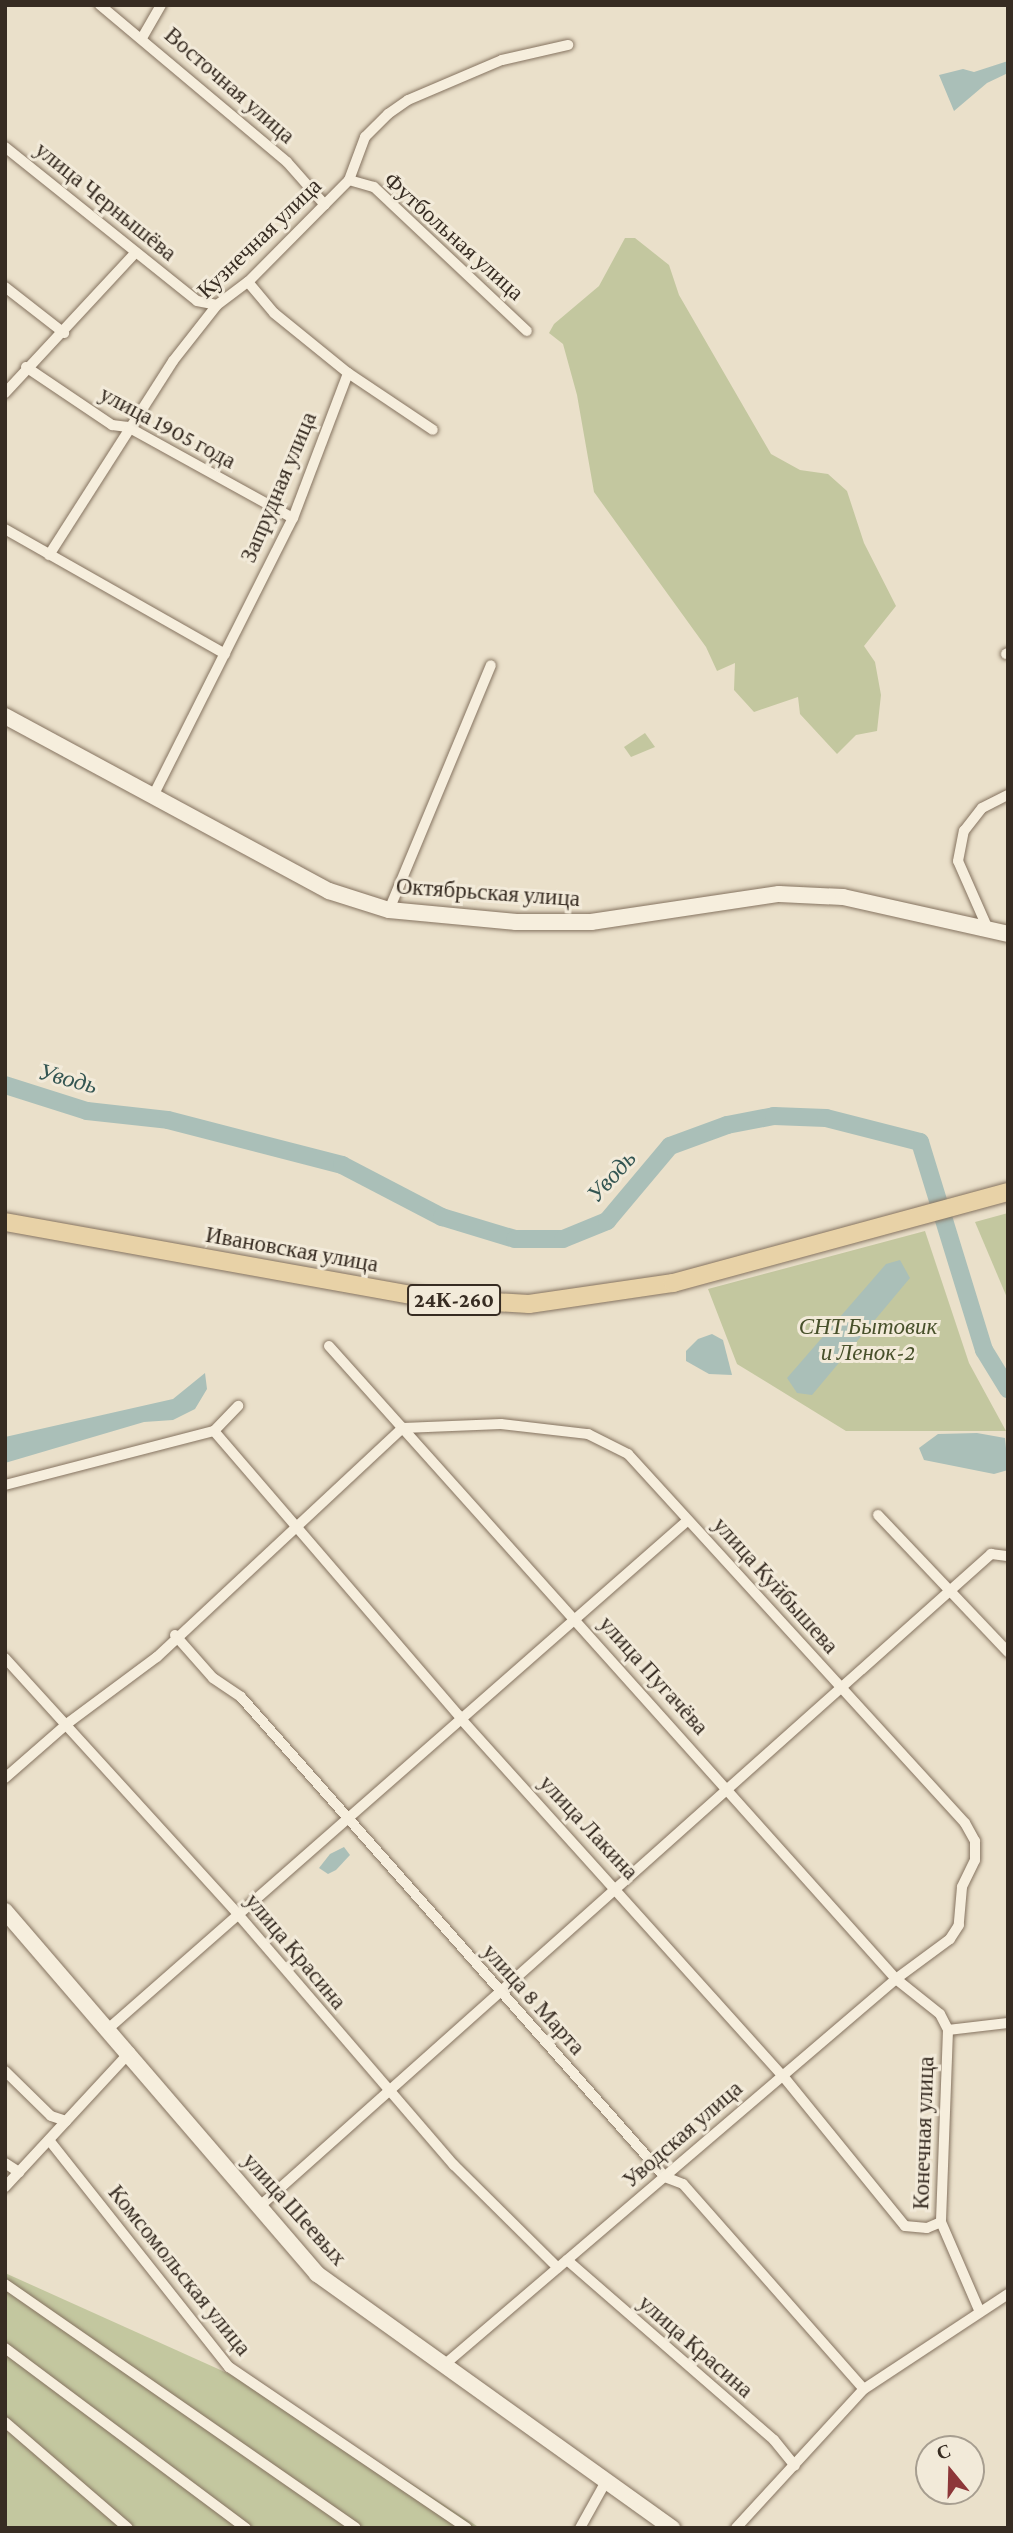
<!DOCTYPE html>
<meta charset="utf-8">
<style>
body{margin:0}
#map{position:relative;width:1013px;height:2533px;overflow:hidden;background:#eae0ca;font-family:"Crimson Pro",serif}
div>[style]{position:absolute}
.green>*{inset:0;background:#c3c79f}
.water>*{inset:0;background:#aabfb8}
.river>*{height:18px;margin:-9px;padding:0 9px;transform-origin:9px;border-radius:9px;background:#aabfb8}
.roads{filter:drop-shadow(0 0 2px #857360) drop-shadow(0 0 2px #857360)}
.street>*{height:10px;margin:-5px;padding:0 5px;transform-origin:5px;border-radius:5px;background:#f6eedd}
.secondary>*{height:16px;margin:-8px;padding:0 8px;transform-origin:8px;border-radius:8px;background:#f6eedd}
.primary>*{height:18px;margin:-9px;padding:0 9px;transform-origin:9px;border-radius:9px;background:#e8d2a7}
span{translate:-50% -50%;white-space:nowrap;text-align:center;line-height:1.15;-webkit-text-stroke:6px #f2ead9;paint-order:stroke}
.shield-label span{padding:2px 5px;background:#f2ead9;border:2px solid;border-radius:5px;-webkit-text-stroke-width:0}
.shield-label{font-size:21px;color:#372c22;font-weight:700}
.street-label{font-size:23px;color:#372c22}
.park-label{font-size:23px;color:#48512b;font-style:italic}
.water-label{font-size:24px;color:#335552;font-style:italic}
.frame{position:absolute;inset:0;border:7px solid #372c22;pointer-events:none}
.north{position:absolute;left:915px;top:2435px;width:70px;height:70px;box-sizing:border-box;background:#f2ead9;border:2px solid #a79e90;border-radius:50%;rotate:341deg;font-size:19px;font-weight:700;line-height:28px;text-align:center;color:#372c22}
.north::after{content:'';display:block;margin:auto;width:24px;height:32px;background:#8d3739;clip-path:polygon(50% 0,100% 100%,50% 72%,0 100%)}
</style>
<div id="map">
<div class="green">
<div style="clip-path:polygon(625px 238px,635px 238px,669px 265px,679px 295px,771px 454px,800px 470px,828px 474px,847px 491px,864px 543px,896px 606px,864px 646px,875px 662px,881px 695px,877px 731px,856px 735px,837px 754px,800px 714px,798px 697px,754px 712px,734px 690px,735px 663px,717px 671px,706px 647px,594px 492px,577px 395px,563px 344px,549px 333px,554px 324px,599px 286px)"></div>
<div style="clip-path:polygon(645px 733px,655px 747px,631px 757px,624px 747px)"></div>
<div style="clip-path:polygon(1008px 1213px,1008px 1300px,975px 1222px)"></div>
<div style="clip-path:polygon(925px 1231px,969px 1363px,1006px 1431px,846px 1431px,737px 1364px,708px 1289px)"></div>
<div style="clip-path:polygon(5px 2273px,274px 2394px,480px 2528px,6px 2528px)"></div>
</div>
<div class="water">
<div style="clip-path:polygon(1008px 61px,1008px 73px,987px 83px,954px 111px,939px 75px,963px 69px,974px 72px)"></div>
<div style="clip-path:polygon(900px 1260px,910px 1278px,812px 1395px,797px 1393px,787px 1378px,886px 1264px)"></div>
<div style="clip-path:polygon(712px 1334px,723px 1340px,732px 1375px,709px 1374px,686px 1361px,686px 1351px,698px 1339px)"></div>
<div style="clip-path:polygon(205px 1373px,207px 1389px,195px 1409px,173px 1420px,144px 1422px,5px 1463px,5px 1437px,173px 1399px)"></div>
<div style="clip-path:polygon(977px 1433px,1005px 1438px,1008px 1470px,994px 1474px,924px 1460px,919px 1448px,938px 1434px)"></div>
<div style="clip-path:polygon(344px 1847px,350px 1855px,336px 1870px,328px 1874px,319px 1868px,330px 1854px)"></div>
</div>
<div class="river">
<div style="left:5px;top:1085px;width:86px;rotate:17.6deg"></div>
<div style="left:87px;top:1111px;width:81px;rotate:6.3deg"></div>
<div style="left:168px;top:1120px;width:180px;rotate:14.5deg"></div>
<div style="left:342px;top:1165px;width:113px;rotate:27.5deg"></div>
<div style="left:442px;top:1217px;width:76px;rotate:16.8deg"></div>
<div style="left:515px;top:1239px;width:48px"></div>
<div style="left:563px;top:1239px;width:48px;rotate:-22.2deg"></div>
<div style="left:607px;top:1221px;width:98px;rotate:-50deg"></div>
<div style="left:670px;top:1146px;width:61px;rotate:-20.2deg"></div>
<div style="left:727px;top:1125px;width:48px;rotate:-10.8deg"></div>
<div style="left:774px;top:1116px;width:52px;rotate:2.2deg"></div>
<div style="left:826px;top:1118px;width:97px;rotate:14.3deg"></div>
<div style="left:920px;top:1142px;width:218px;rotate:72.9deg"></div>
<div style="left:984px;top:1350px;width:46px;rotate:58.4deg"></div>
</div>
<div class="roads">
<div class="street">
<div style="left:100px;top:5px;width:244px;rotate:40deg"></div>
<div style="left:287px;top:162px;width:57px;rotate:48.5deg"></div>
<div style="left:142px;top:38px;width:38px;rotate:-60deg"></div>
<div style="left:5px;top:147px;width:246px;rotate:38.7deg"></div>
<div style="left:197px;top:301px;width:20px;rotate:11deg"></div>
<div style="left:349px;top:180px;width:26px;rotate:16deg"></div>
<div style="left:374px;top:187px;width:210px;rotate:43.3deg"></div>
<div style="left:248px;top:282px;width:40px;rotate:50deg"></div>
<div style="left:274px;top:313px;width:95px;rotate:39deg"></div>
<div style="left:348px;top:373px;width:102px;rotate:33.8deg"></div>
<div style="left:5px;top:287px;width:75px;rotate:37.9deg"></div>
<div style="left:26px;top:367px;width:104px;rotate:34deg"></div>
<div style="left:112px;top:425px;width:16px;rotate:7deg"></div>
<div style="left:128px;top:427px;width:188px;rotate:28.9deg"></div>
<div style="left:5px;top:393px;width:192px;rotate:-47.1deg"></div>
<div style="left:5px;top:529px;width:253px;rotate:29.6deg"></div>
<div style="left:49px;top:555px;width:230px;rotate:-57.4deg"></div>
<div style="left:173px;top:361px;width:71px;rotate:-51.8deg"></div>
<div style="left:217px;top:305px;width:39px;rotate:-37deg"></div>
<div style="left:248px;top:282px;width:144px;rotate:-45.3deg"></div>
<div style="left:349px;top:180px;width:46px;rotate:-69.6deg"></div>
<div style="left:365px;top:137px;width:33px;rotate:-45deg"></div>
<div style="left:388px;top:114px;width:24px;rotate:-35deg"></div>
<div style="left:408px;top:100px;width:102px;rotate:-23.1deg"></div>
<div style="left:502px;top:60px;width:68px;rotate:-12.8deg"></div>
<div style="left:1006px;top:654px;width:2px;rotate:-27deg"></div>
<div style="left:153px;top:796px;width:311px;rotate:-63.3deg"></div>
<div style="left:293px;top:518px;width:155px;rotate:-69.2deg"></div>
<div style="left:389px;top:910px;width:265px;rotate:-67.4deg"></div>
<div style="left:988px;top:929px;width:74px;rotate:-113.8deg"></div>
<div style="left:958px;top:861px;width:31px;rotate:-79deg"></div>
<div style="left:964px;top:831px;width:29px;rotate:-52deg"></div>
<div style="left:982px;top:808px;width:29px;rotate:-27deg"></div>
<div style="left:329px;top:1346px;width:850px;rotate:48.15deg"></div>
<div style="left:896px;top:1979px;width:56px;rotate:38.5deg"></div>
<div style="left:940px;top:2014px;width:18px;rotate:63deg"></div>
<div style="left:948px;top:2030px;width:192px;rotate:92.1deg"></div>
<div style="left:941px;top:2222px;width:98px;rotate:66.6deg"></div>
<div style="left:214px;top:1431px;width:382px;rotate:49.3deg"></div>
<div style="left:463px;top:1721px;width:478px;rotate:48deg"></div>
<div style="left:783px;top:2076px;width:193px;rotate:50.9deg"></div>
<div style="left:905px;top:2226px;width:22px;rotate:5deg"></div>
<div style="left:927px;top:2228px;width:15px;rotate:-23deg"></div>
<div style="left:5px;top:1485px;width:216px;rotate:-14.5deg"></div>
<div style="left:214px;top:1431px;width:35px;rotate:-46deg"></div>
<div style="left:878px;top:1515px;width:189px;rotate:46.5deg"></div>
<div style="left:175px;top:1635px;width:57px;rotate:48.5deg"></div>
<div style="left:213px;top:1678px;width:34px;rotate:34deg"></div>
<div style="left:241px;top:1697px;width:640px;rotate:48.54deg"></div>
<div style="left:665px;top:2177px;width:19px;rotate:21deg"></div>
<div style="left:683px;top:2184px;width:273px;rotate:48.6deg"></div>
<div style="left:5px;top:1658px;width:345px;rotate:47.7deg"></div>
<div style="left:237px;top:1913px;width:333px;rotate:49.3deg"></div>
<div style="left:454px;top:2165px;width:146px;rotate:44.7deg"></div>
<div style="left:5px;top:1778px;width:84px;rotate:-41.1deg"></div>
<div style="left:68px;top:1723px;width:111px;rotate:-36.6deg"></div>
<div style="left:157px;top:1657px;width:336px;rotate:-43deg"></div>
<div style="left:403px;top:1428px;width:98px;rotate:-2.3deg"></div>
<div style="left:501px;top:1424px;width:88px;rotate:6.6deg"></div>
<div style="left:588px;top:1434px;width:45px;rotate:26.6deg"></div>
<div style="left:628px;top:1454px;width:500px;rotate:47.6deg"></div>
<div style="left:965px;top:1823px;width:21px;rotate:61deg"></div>
<div style="left:975px;top:1841px;width:19px;rotate:90deg"></div>
<div style="left:975px;top:1860px;width:30px;rotate:116deg"></div>
<div style="left:962px;top:1887px;width:38px;rotate:95deg"></div>
<div style="left:959px;top:1925px;width:17px;rotate:123deg"></div>
<div style="left:950px;top:1939px;width:67px;rotate:143.5deg"></div>
<div style="left:896px;top:1979px;width:594px;rotate:139.5deg"></div>
<div style="left:109px;top:2028px;width:770px;rotate:-41.26deg"></div>
<div style="left:948px;top:2030px;width:60px;rotate:-6.7deg"></div>
<div style="left:5px;top:2071px;width:64px;rotate:44.4deg"></div>
<div style="left:51px;top:2116px;width:16px;rotate:18deg"></div>
<div style="left:49px;top:2140px;width:290px;rotate:51.6deg"></div>
<div style="left:229px;top:2367px;width:287px;rotate:34.1deg"></div>
<div style="left:5px;top:2163px;width:17px;rotate:33deg"></div>
<div style="left:5px;top:2187px;width:184px;rotate:-47.2deg"></div>
<div style="left:260px;top:2206px;width:980px;rotate:-41.73deg"></div>
<div style="left:991px;top:1554px;width:17px;rotate:7deg"></div>
<div style="left:567px;top:2260px;width:274px;rotate:41deg"></div>
<div style="left:774px;top:2440px;width:33px;rotate:51deg"></div>
<div style="left:5px;top:2284px;width:427px;rotate:34.8deg"></div>
<div style="left:5px;top:2348px;width:301px;rotate:36.8deg"></div>
<div style="left:5px;top:2422px;width:162px;rotate:40.8deg"></div>
<div style="left:580px;top:2528px;width:51px;rotate:-60.9deg"></div>
<div style="left:736px;top:2528px;width:189px;rotate:-47.4deg"></div>
<div style="left:864px;top:2389px;width:173px;rotate:-33.4deg"></div>
</div>
<div class="secondary">
<div style="left:5px;top:716px;width:368px;rotate:28.4deg"></div>
<div style="left:329px;top:891px;width:63px;rotate:17.6deg"></div>
<div style="left:389px;top:910px;width:128px;rotate:5.4deg"></div>
<div style="left:516px;top:922px;width:75px"></div>
<div style="left:591px;top:922px;width:190px;rotate:-8.5deg"></div>
<div style="left:779px;top:894px;width:64px;rotate:2.7deg"></div>
<div style="left:843px;top:897px;width:169px;rotate:12.6deg"></div>
<div style="left:5px;top:1911px;width:479px;rotate:49.3deg"></div>
<div style="left:317px;top:2274px;width:437px;rotate:35.6deg"></div>
</div>
<div class="primary">
<div style="left:5px;top:1222px;width:429px;rotate:10.2deg"></div>
<div style="left:427px;top:1298px;width:102px;rotate:3.4deg"></div>
<div style="left:529px;top:1304px;width:146px;rotate:-8.3deg"></div>
<div style="left:673px;top:1283px;width:347px;rotate:-15.2deg"></div>
</div>
</div>
<div class="shield-label">
<span style="left:454px;top:1300px">24К-260</span>
</div>
<div class="street-label">
<span style="left:230px;top:85px;rotate:41deg">Восточная улица</span>
<span style="left:106px;top:201px;rotate:39deg">улица Чернышёва</span>
<span style="left:454px;top:236px;rotate:42deg">Футбольная улица</span>
<span style="left:259px;top:238px;rotate:-44deg">Кузнечная улица</span>
<span style="left:168px;top:427px;rotate:28deg">улица 1905 года</span>
<span style="left:278px;top:487px;rotate:-67deg">Запрудная улица</span>
<span style="left:488px;top:892px;rotate:4deg">Октябрьская улица</span>
<span style="left:292px;top:1249px;rotate:10deg">Ивановская улица</span>
<span style="left:776px;top:1585px;rotate:48deg">улица Куйбышева</span>
<span style="left:654px;top:1675px;rotate:48deg">улица Пугачёва</span>
<span style="left:589px;top:1827px;rotate:47deg">улица Лакина</span>
<span style="left:296px;top:1951px;rotate:50deg">улица Красина</span>
<span style="left:534px;top:1999px;rotate:48deg">улица 8 Марта</span>
<span style="left:923px;top:2133px;rotate:-88deg">Конечная улица</span>
<span style="left:682px;top:2134px;rotate:-41deg">Уводская улица</span>
<span style="left:295px;top:2209px;rotate:48deg">улица Шеевых</span>
<span style="left:180px;top:2270px;rotate:51deg">Комсомольская улица</span>
<span style="left:696px;top:2346px;rotate:41deg">улица Красина</span>
</div>
<div class="park-label">
<span style="left:868px;top:1339px">СНТ Бытовик<br>и Ленок-2</span>
</div>
<div class="water-label">
<span style="left:68px;top:1078px;rotate:15deg">Уводь</span>
<span style="left:611px;top:1176px;rotate:-48deg">Уводь</span>
</div>
<div class="frame"></div>
<div class="north">С</div>
</div>
